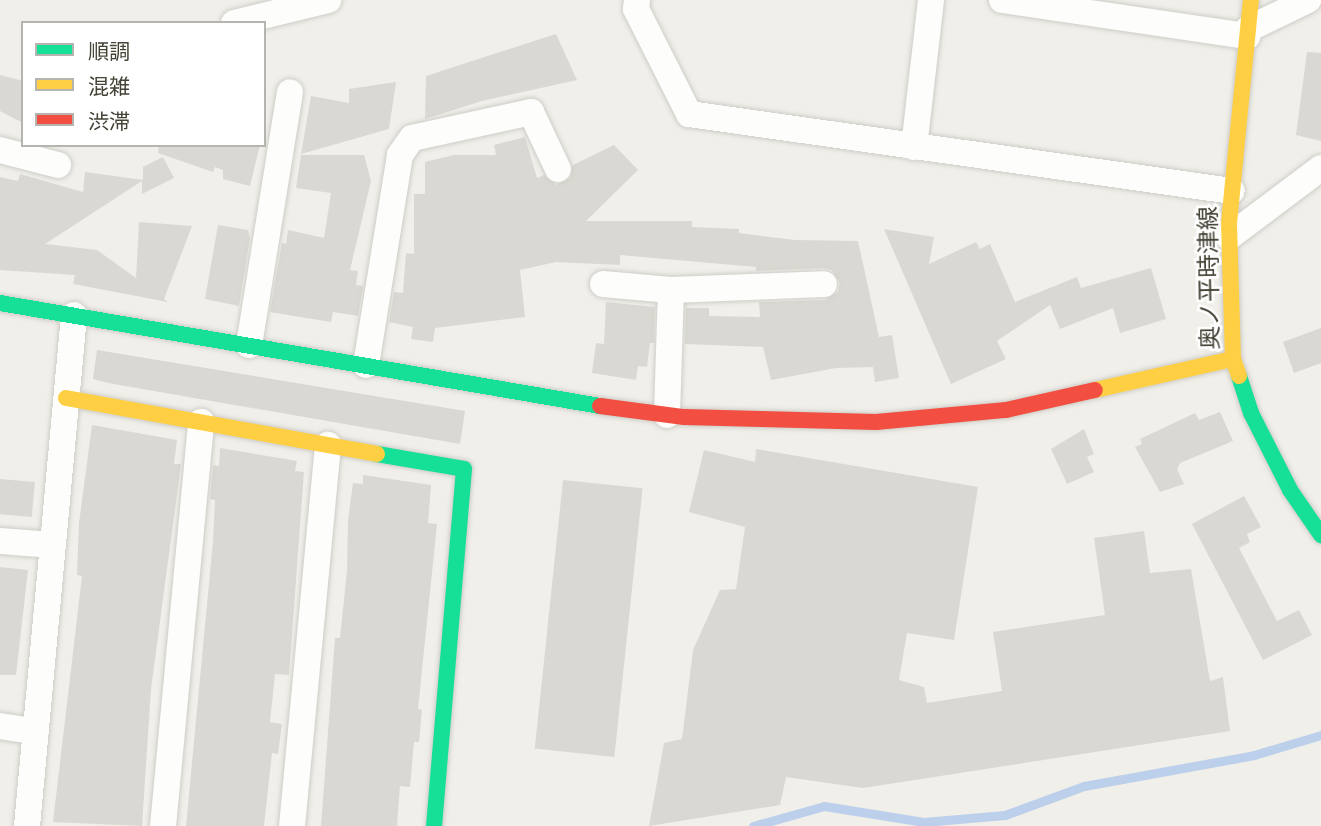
<!DOCTYPE html>
<meta charset="utf-8">
<style>
body{margin:0}
#map{position:relative;width:1321px;height:826px;overflow:hidden;background:#f0efea;font-family:"Varela Round","Noto Sans JP",sans-serif}
div>[style]{position:absolute}
.stream>*{height:9px;margin:-4.5px;padding:0 4.5px;transform-origin:4.5px;border-radius:4.5px;background:#bccfeb}
.building>*{inset:0;background:#dad8d2;transform-origin:0 0}
.roads{filter:drop-shadow(0 0 2px #cecdc7) drop-shadow(0 0 2px #cecdc7)}
.street>*{height:26px;margin:-13px;padding:0 13px;transform-origin:13px;border-radius:13px;background:#fdfdfc}
.fast>*{height:16px;margin:-8px;padding:0 8px;transform-origin:8px;border-radius:8px;background:#16e098}
.slow>*{height:16px;margin:-8px;padding:0 8px;transform-origin:8px;border-radius:8px;background:#ffcf43}
.jam>*{height:16px;margin:-8px;padding:0 8px;transform-origin:8px;border-radius:8px;background:#f24e42}
span{translate:-50% -50%;white-space:nowrap;text-align:center;line-height:1.15;-webkit-text-stroke:5px #fff;paint-order:stroke}
.street-label{font-size:24px;color:#454336}
.legend{position:absolute;left:21px;top:21px;width:245px;height:126px;box-sizing:border-box;background:#fff;border:2px solid #b5b4af;margin:0;padding:9px 12px;list-style:none;font-size:21px;color:#454336}
.legend li{display:flex;align-items:center;gap:14px;height:35px}
.legend b{width:35px;border:2px solid #b5b4af}
</style>
<div id="map">
<div class="stream">
<div style="left:753px;top:826px;width:74px;rotate:-15.7deg"></div>
<div style="left:824px;top:806px;width:101px;rotate:9.1deg"></div>
<div style="left:924px;top:822px;width:81px;rotate:-4.9deg"></div>
<div style="left:1005px;top:815px;width:84px;rotate:-20.2deg"></div>
<div style="left:1084px;top:786px;width:173px;rotate:-10.3deg"></div>
<div style="left:1254px;top:755px;width:70px;rotate:-16.6deg"></div>
</div>
<div class="building">
<div style="clip-path:polygon(556px 34px,577px 80px,482px 101px,425px 119px,426px 76px)"></div>
<div style="clip-path:polygon(1307px 52px,1321px 53px,1321px 141px,1296px 135px)"></div>
<div style="clip-path:polygon(0 75px,23px 81px,23px 123px,0 111px)"></div>
<div style="clip-path:polygon(396px 82px,389px 129px,301px 154px,311px 96px,349px 103px,349px 89px)"></div>
<div style="clip-path:polygon(525px 137px,537px 178px,544px 175px,556px 185px,570px 178px,573px 165px,614px 145px,638px 170px,586px 221px,692px 221px,692px 227px,739px 229px,739px 233px,795px 240px,858px 241px,879px 337px,892px 335px,899px 378px,875px 382px,873px 367px,836px 368px,771px 380px,763px 347px,685px 344px,686px 308px,709px 308px,709px 316px,760px 317px,759px 302px,825px 300px,838px 292px,840px 283px,832px 270px,823px 268px,756px 271px,756px 267px,620px 255px,620px 265px,556px 262px,520px 270px,525px 317px,435px 328px,433px 342px,411px 339px,413px 327px,389px 322px,394px 292px,403px 293px,406px 253px,414px 254px,414px 194px,425px 194px,425px 162px,454px 155px,496px 155px,494px 145px)"></div>
<div style="clip-path:polygon(159px 145px,260px 145px,250px 186px,223px 179px,223px 170px,215px 167px,213px 172px,158px 153px)"></div>
<div style="clip-path:polygon(301px 155px,364px 155px,371px 181px,350px 270px,358px 271px,356px 285px,363px 286px,358px 316px,333px 312px,331px 322px,270px 312px,282px 243px,286px 244px,288px 230px,324px 238px,331px 193px,296px 188px)"></div>
<div style="clip-path:polygon(163px 157px,174px 178px,142px 194px,142px 181px,45px 244px,97px 250px,136px 278px,139px 222px,192px 226px,164px 299px,168px 302px,73px 284px,75px 275px,0 270px,0 177px,18px 181px,20px 174px,83px 192px,85px 172px,143px 180px,143px 167px)"></div>
<div style="clip-path:polygon(218px 225px,248px 230px,250px 238px,239px 306px,205px 299px)"></div>
<div style="clip-path:polygon(884px 229px,934px 237px,929px 264px,976px 242px,980px 249px,990px 244px,1015px 302px,1077px 277px,1081px 288px,1151px 268px,1166px 319px,1120px 333px,1113px 308px,1060px 329px,1050px 305px,997px 341px,1006px 359px,951px 384px)"></div>
<div style="clip-path:polygon(606px 302px,655px 307px,654px 343px,650px 343px,647px 367px,638px 366px,636px 380px,592px 373px,596px 343px,604px 344px)"></div>
<div style="clip-path:polygon(1321px 328px,1321px 363px,1294px 373px,1283px 342px)"></div>
<div style="clip-path:polygon(97px 350px,465px 411px,460px 444px,108px 383px,93px 379px)"></div>
<div style="clip-path:polygon(1220px 412px,1233px 441px,1180px 463px,1177px 469px,1184px 484px,1160px 492px,1135px 447px,1142px 444px,1140px 439px,1195px 413px,1199px 420px)"></div>
<div style="clip-path:polygon(92px 425px,177px 440px,174px 464px,181px 464px,151px 689px,142px 826px,53px 822px,82px 576px,77px 575px,79px 523px)"></div>
<div style="clip-path:polygon(1084px 429px,1094px 454px,1087px 457px,1094px 472px,1067px 484px,1051px 449px)"></div>
<div style="clip-path:polygon(220px 448px,297px 461px,295px 471px,304px 472px,289px 675px,275px 674px,270px 722px,282px 724px,278px 754px,272px 753px,264px 826px,186px 826px,213px 541px,215px 500px,210px 499px,213px 465px,219px 466px)"></div>
<div style="clip-path:polygon(756px 449px,978px 487px,954px 640px,907px 633px,899px 680px,924px 687px,927px 703px,1002px 691px,993px 632px,1105px 615px,1094px 538px,1144px 531px,1150px 573px,1191px 569px,1210px 681px,1223px 677px,1230px 731px,863px 788px,786px 777px,780px 805px,649px 826px,664px 743px,682px 739px,693px 650px,720px 590px,736px 589px,745px 527px,689px 512px,704px 450px,755px 462px)"></div>
<div style="clip-path:polygon(363px 475px,431px 485px,428px 523px,437px 524px,418px 709px,422px 710px,419px 742px,414px 742px,410px 787px,400px 786px,397px 826px,321px 826px,335px 638px,340px 638px,347px 571px,348px 520px,353px 483px,363px 484px)"></div>
<div style="left:0;top:479px;width:35px;height:35px;rotate:5deg"></div>
<div style="left:563px;top:480px;width:80px;height:270px;rotate:6deg"></div>
<div style="clip-path:polygon(1244px 496px,1261px 527px,1247px 534px,1250px 542px,1239px 548px,1277px 621px,1299px 610px,1312px 635px,1263px 660px,1192px 524px)"></div>
<div style="clip-path:polygon(0 567px,28px 570px,16px 675px,0 675px)"></div>
</div>
<div class="roads">
<div class="street">
<div style="left:637px;top:0;width:9px;rotate:96deg"></div>
<div style="left:636px;top:9px;width:118px;rotate:63.2deg"></div>
<div style="left:689px;top:114px;width:548px;rotate:8.07deg"></div>
<div style="left:1002px;top:0;width:248px;rotate:8.4deg"></div>
<div style="left:234px;top:23px;width:97px;rotate:-13.7deg"></div>
<div style="left:1248px;top:29px;width:67px;rotate:-25.8deg"></div>
<div style="left:914px;top:147px;width:148px;rotate:-83.4deg"></div>
<div style="left:0;top:150px;width:60px;rotate:14.5deg"></div>
<div style="left:1229px;top:237px;width:115px;rotate:-36.9deg"></div>
<div style="left:603px;top:284px;width:68px;rotate:5deg"></div>
<div style="left:671px;top:290px;width:153px;rotate:-2.2deg"></div>
<div style="left:249px;top:345px;width:256px;rotate:-80.8deg"></div>
<div style="left:366px;top:365px;width:213px;rotate:-80.8deg"></div>
<div style="left:400px;top:155px;width:21px;rotate:-55deg"></div>
<div style="left:412px;top:138px;width:122px;rotate:-12.3deg"></div>
<div style="left:531px;top:112px;width:63px;rotate:64.7deg"></div>
<div style="left:667px;top:415px;width:125px;rotate:-88.2deg"></div>
<div style="left:0;top:541px;width:52px;rotate:4.4deg"></div>
<div style="left:0;top:726px;width:36px;rotate:9deg"></div>
<div style="left:27px;top:826px;width:513px;rotate:-84.74deg"></div>
<div style="left:163px;top:826px;width:406px;rotate:-84.6deg"></div>
<div style="left:292px;top:826px;width:383px;rotate:-84.6deg"></div>
</div>
<div class="fast">
<div style="left:0;top:303px;width:609px;rotate:9.74deg"></div>
<div style="left:1239px;top:376px;width:39px;rotate:72deg"></div>
<div style="left:1251px;top:413px;width:86px;rotate:63.1deg"></div>
<div style="left:1290px;top:490px;width:55px;rotate:55.4deg"></div>
<div style="left:377px;top:454px;width:88px;rotate:9.8deg"></div>
<div style="left:464px;top:469px;width:358px;rotate:94.8deg"></div>
</div>
<div class="slow">
<div style="left:1239px;top:376px;width:18px;rotate:-109deg"></div>
<div style="left:1233px;top:359px;width:136px;rotate:-91.7deg"></div>
<div style="left:1229px;top:223px;width:224px;rotate:-84.4deg"></div>
<div style="left:1095px;top:390px;width:141px;rotate:-12.7deg"></div>
<div style="left:66px;top:398px;width:316px;rotate:10.2deg"></div>
</div>
<div class="jam">
<div style="left:600px;top:406px;width:85px;rotate:7.5deg"></div>
<div style="left:684px;top:417px;width:192px;rotate:1.5deg"></div>
<div style="left:876px;top:422px;width:131px;rotate:-5.3deg"></div>
<div style="left:1006px;top:410px;width:91px;rotate:-12.7deg"></div>
</div>
</div>
<div class="street-label">
<span style="left:1210px;top:278px;rotate:-91deg">奥ノ平時津線</span>
</div>
<ul class="legend">
<li><b style="height:9px;background:#16e098"></b>順調</li>
<li><b style="height:9px;background:#ffcf43"></b>混雑</li>
<li><b style="height:9px;background:#f24e42"></b>渋滞</li>
</ul>
</div>
